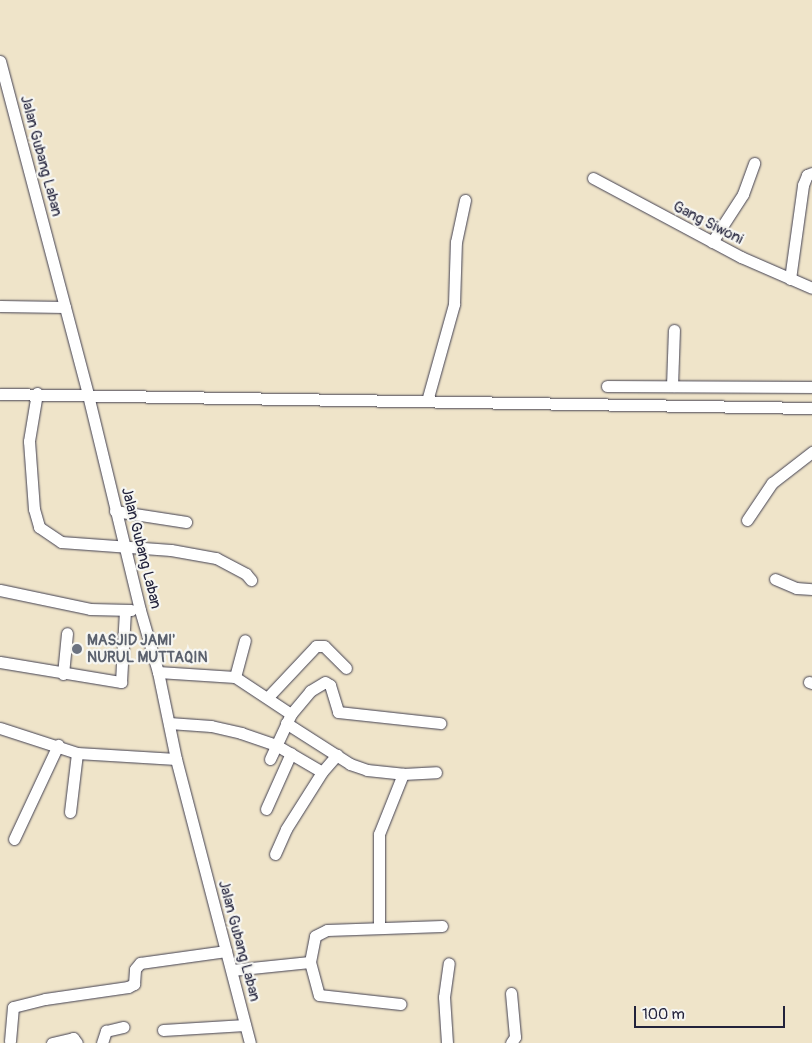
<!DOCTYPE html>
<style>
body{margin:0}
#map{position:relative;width:812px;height:1043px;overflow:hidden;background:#efe4c9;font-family:Pangolin,sans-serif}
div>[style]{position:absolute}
.roads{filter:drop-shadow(0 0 1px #413f50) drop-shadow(0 0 1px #413f50)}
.minor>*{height:11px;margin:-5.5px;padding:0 5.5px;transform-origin:5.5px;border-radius:5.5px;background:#fff}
.dots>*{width:14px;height:14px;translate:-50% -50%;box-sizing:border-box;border:2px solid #f6f6f2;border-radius:50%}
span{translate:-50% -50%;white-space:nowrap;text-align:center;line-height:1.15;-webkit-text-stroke:4.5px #f6f6f2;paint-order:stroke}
.street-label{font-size:15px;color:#22223b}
.worship-label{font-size:15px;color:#5b616d;font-weight:700}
.left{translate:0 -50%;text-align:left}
.scale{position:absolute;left:634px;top:1006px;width:151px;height:22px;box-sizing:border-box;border:2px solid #22223b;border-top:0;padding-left:6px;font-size:15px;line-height:18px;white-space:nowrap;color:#22223b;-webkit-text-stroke:4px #f6f6f2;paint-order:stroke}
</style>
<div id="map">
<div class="roads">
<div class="minor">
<div style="left:0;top:61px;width:345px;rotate:75.2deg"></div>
<div style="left:88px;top:395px;width:221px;rotate:76.4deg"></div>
<div style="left:140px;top:610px;width:65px;rotate:73.8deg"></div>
<div style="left:158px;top:672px;width:89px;rotate:78.3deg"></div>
<div style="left:176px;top:759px;width:293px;rotate:75.4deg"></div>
<div style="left:593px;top:178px;width:168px;rotate:28.1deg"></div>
<div style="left:741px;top:257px;width:77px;rotate:23.6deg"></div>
<div style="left:712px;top:242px;width:57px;rotate:-57.1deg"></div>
<div style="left:743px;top:194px;width:33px;rotate:-70deg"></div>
<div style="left:790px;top:279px;width:95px;rotate:-82.1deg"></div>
<div style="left:803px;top:185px;width:11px;rotate:-68deg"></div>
<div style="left:807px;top:175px;width:5px;rotate:-22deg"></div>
<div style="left:0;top:306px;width:65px;rotate:0.9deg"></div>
<div style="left:607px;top:386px;width:205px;rotate:0.3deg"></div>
<div style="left:672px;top:386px;width:56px;rotate:-88deg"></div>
<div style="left:37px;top:393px;width:49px;rotate:99.5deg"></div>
<div style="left:29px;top:441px;width:68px;rotate:85.8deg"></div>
<div style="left:34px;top:509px;width:19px;rotate:74deg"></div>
<div style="left:39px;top:527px;width:27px;rotate:34deg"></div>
<div style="left:61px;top:542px;width:110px;rotate:4.2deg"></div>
<div style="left:171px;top:550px;width:46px;rotate:10.1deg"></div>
<div style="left:216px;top:558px;width:34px;rotate:28deg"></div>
<div style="left:246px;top:574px;width:8px;rotate:50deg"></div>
<div style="left:0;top:394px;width:812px;rotate:0.99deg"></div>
<div style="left:427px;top:401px;width:101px;rotate:-74.4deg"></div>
<div style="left:454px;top:304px;width:62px;rotate:-88.2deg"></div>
<div style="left:456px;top:242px;width:43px;rotate:-77.9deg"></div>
<div style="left:115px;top:511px;width:72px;rotate:8.8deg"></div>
<div style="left:747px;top:520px;width:45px;rotate:-56deg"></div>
<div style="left:772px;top:483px;width:51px;rotate:-37.8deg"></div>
<div style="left:775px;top:579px;width:23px;rotate:23deg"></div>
<div style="left:796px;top:588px;width:16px;rotate:4deg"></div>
<div style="left:0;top:590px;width:92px;rotate:11.9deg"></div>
<div style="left:90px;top:609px;width:41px;rotate:1.4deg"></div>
<div style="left:0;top:662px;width:123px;rotate:9.4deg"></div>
<div style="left:121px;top:682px;width:72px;rotate:-86.8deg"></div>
<div style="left:158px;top:672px;width:77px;rotate:3.7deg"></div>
<div style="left:235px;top:677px;width:67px;rotate:33.5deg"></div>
<div style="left:63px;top:674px;width:41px;rotate:-84.4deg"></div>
<div style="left:235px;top:677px;width:38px;rotate:-75deg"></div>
<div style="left:809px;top:682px;width:3px;rotate:18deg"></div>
<div style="left:268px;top:697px;width:70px;rotate:-46.7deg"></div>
<div style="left:316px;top:646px;width:8px"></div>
<div style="left:324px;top:646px;width:31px;rotate:45deg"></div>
<div style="left:169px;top:723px;width:42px;rotate:4.1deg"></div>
<div style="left:211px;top:726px;width:31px;rotate:13deg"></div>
<div style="left:241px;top:733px;width:37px;rotate:19deg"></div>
<div style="left:276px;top:745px;width:53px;rotate:30.4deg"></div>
<div style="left:286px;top:723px;width:76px;rotate:32.6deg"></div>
<div style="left:350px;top:764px;width:18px;rotate:19deg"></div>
<div style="left:367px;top:770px;width:36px;rotate:6deg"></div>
<div style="left:403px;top:774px;width:33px;rotate:-3deg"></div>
<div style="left:0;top:728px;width:81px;rotate:18deg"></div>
<div style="left:77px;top:753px;width:99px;rotate:3.5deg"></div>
<div style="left:270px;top:759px;width:50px;rotate:-65deg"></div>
<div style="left:291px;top:714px;width:30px;rotate:-50deg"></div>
<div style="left:310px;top:691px;width:17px;rotate:-31deg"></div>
<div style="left:325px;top:682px;width:6px;rotate:31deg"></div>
<div style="left:330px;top:685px;width:28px;rotate:73deg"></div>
<div style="left:338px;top:712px;width:103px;rotate:6.2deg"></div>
<div style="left:266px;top:809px;width:61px;rotate:-65.9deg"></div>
<div style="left:70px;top:812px;width:59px;rotate:-83.2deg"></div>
<div style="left:14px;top:839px;width:104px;rotate:-64.9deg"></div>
<div style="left:275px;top:854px;width:27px;rotate:-66deg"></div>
<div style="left:286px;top:829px;width:67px;rotate:-57.7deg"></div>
<div style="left:322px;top:772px;width:23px;rotate:-49deg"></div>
<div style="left:379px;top:928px;width:94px;rotate:-90deg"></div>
<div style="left:379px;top:834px;width:65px;rotate:-68.2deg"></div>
<div style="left:310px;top:962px;width:26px;rotate:-79deg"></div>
<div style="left:315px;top:936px;width:13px;rotate:-27deg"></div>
<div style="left:327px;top:930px;width:115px;rotate:-2deg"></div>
<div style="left:232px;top:970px;width:78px;rotate:-5.9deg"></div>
<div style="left:310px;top:962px;width:34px;rotate:75deg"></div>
<div style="left:319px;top:995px;width:82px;rotate:6.3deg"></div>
<div style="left:511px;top:993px;width:44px;rotate:84.8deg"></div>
<div style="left:515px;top:1037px;width:7px;rotate:124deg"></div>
<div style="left:163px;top:1030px;width:82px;rotate:-3.5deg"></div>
<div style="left:10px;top:1041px;width:34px;rotate:-85deg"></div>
<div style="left:13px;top:1007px;width:33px;rotate:-14deg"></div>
<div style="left:45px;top:999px;width:84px;rotate:-8.2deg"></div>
<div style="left:128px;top:987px;width:7px;rotate:-27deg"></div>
<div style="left:134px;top:984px;width:15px;rotate:-86deg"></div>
<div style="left:135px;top:969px;width:8px;rotate:-50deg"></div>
<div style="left:140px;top:963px;width:87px;rotate:-7.9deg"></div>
<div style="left:52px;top:1043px;width:22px;rotate:-13deg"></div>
<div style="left:73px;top:1038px;width:6px;rotate:51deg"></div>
<div style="left:102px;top:1043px;width:13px;rotate:-72deg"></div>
<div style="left:106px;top:1031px;width:18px;rotate:-13deg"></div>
<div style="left:447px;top:1043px;width:46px;rotate:-93.7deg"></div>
<div style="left:444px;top:997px;width:34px;rotate:-82deg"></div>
</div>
</div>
<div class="dots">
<div style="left:77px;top:649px;background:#6b7280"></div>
</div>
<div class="street-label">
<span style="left:41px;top:156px;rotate:75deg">Jalan Gubang Laban</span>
<span style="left:708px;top:223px;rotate:27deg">Gang Siwoni</span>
<span style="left:141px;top:548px;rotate:76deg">Jalan Gubang Laban</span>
<span style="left:239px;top:941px;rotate:75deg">Jalan Gubang Laban</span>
</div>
<div class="worship-label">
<span class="left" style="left:87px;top:649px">MASJID JAMI'<br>NURUL MUTTAQIN</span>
</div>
<div class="scale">100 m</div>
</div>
